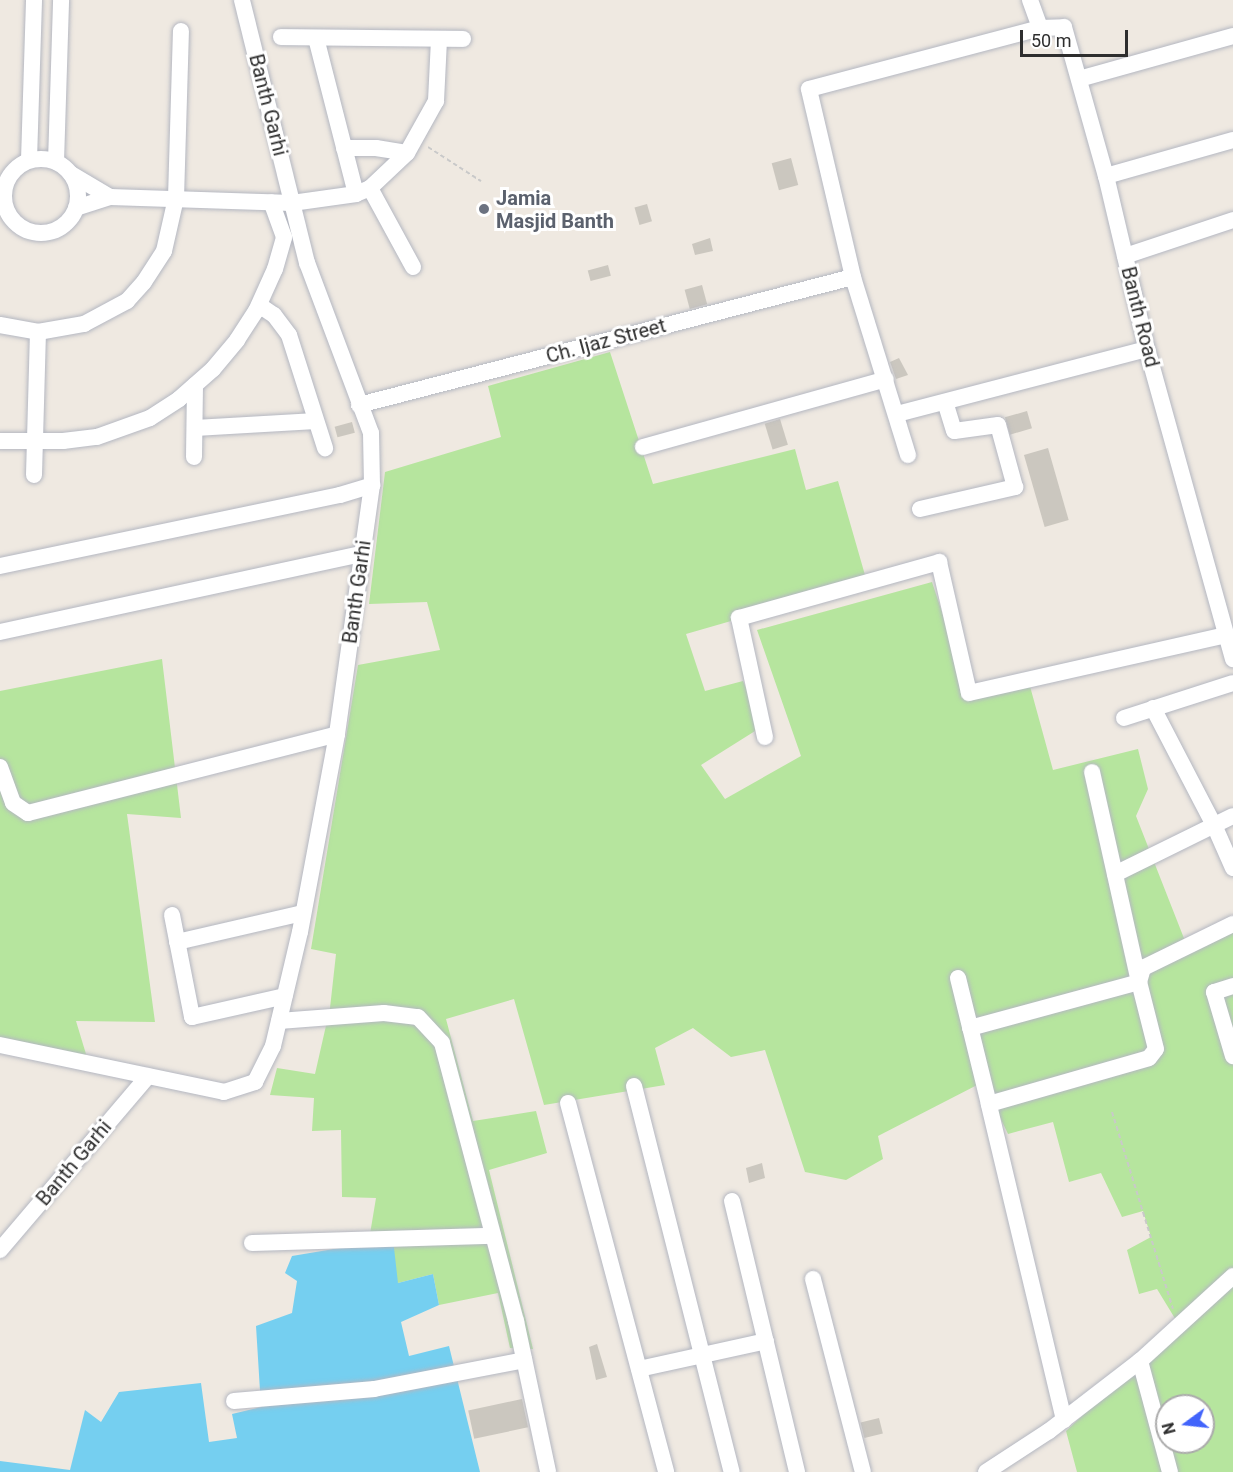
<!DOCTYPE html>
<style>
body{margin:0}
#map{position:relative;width:1233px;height:1472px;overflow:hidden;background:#efe9e1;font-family:Roboto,sans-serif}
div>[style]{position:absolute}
.green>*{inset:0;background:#b6e59e}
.water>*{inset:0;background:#75cff0}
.building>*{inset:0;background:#cbc7bf;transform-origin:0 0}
.path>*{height:2px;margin-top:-1px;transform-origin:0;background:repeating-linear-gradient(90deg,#c9c9c9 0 4.5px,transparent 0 7.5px)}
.roads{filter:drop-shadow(0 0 2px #b4b7c1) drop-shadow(0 0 2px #b4b7c1)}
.street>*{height:16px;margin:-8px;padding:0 8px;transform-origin:8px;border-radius:8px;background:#fff}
.street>.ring{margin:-8px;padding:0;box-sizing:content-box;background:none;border:16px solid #fff;border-radius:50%}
.dots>*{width:16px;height:16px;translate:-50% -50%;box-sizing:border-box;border:3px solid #fff;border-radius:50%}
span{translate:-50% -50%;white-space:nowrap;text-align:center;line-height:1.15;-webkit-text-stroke:6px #fff;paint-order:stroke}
.street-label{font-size:20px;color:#2e2e2e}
.worship-label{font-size:20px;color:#5b616d;font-weight:700}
.left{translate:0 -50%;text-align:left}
.north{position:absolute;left:1155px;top:1394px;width:60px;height:60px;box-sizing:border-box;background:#fff;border:2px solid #ababab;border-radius:50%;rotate:255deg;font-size:16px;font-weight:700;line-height:24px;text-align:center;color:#2e2e2e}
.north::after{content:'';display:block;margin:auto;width:21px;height:27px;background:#4264fb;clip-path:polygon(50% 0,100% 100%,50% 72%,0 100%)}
.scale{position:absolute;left:1020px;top:30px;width:108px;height:27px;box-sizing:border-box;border:3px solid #2e2e2e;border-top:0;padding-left:8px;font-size:18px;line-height:21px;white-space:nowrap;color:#2e2e2e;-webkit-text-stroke:4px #fff;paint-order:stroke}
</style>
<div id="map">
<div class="green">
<div style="clip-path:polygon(evenodd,610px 352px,653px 484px,795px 449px,806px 490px,838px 481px,867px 582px,686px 634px,705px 691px,743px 681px,763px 726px,701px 765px,725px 799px,801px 756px,757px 630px,932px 582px,969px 693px,1028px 679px,1053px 770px,1138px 749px,1148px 789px,1136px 816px,1187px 946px,1233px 924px,1233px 1472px,1077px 1472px,1066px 1431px,1179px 1325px,1157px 1289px,1139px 1294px,1127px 1250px,1151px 1237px,1143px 1211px,1122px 1217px,1101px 1173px,1069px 1182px,1053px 1122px,1008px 1134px,983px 1082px,878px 1136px,883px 1159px,846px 1180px,805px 1172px,765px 1050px,731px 1057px,693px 1028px,655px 1048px,665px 1085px,544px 1105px,514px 999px,446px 1019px,473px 1121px,536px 1111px,547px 1153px,489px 1170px,533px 1349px,510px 1348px,498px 1293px,439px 1305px,433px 1274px,398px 1283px,369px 1240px,376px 1198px,342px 1197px,341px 1130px,312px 1131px,314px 1098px,270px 1095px,277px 1068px,315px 1074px,330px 1008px,336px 954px,311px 949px,358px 665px,440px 650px,427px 602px,369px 604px,385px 472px,501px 437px,488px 386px,610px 352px,1167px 1406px,1203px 1406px,1203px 1442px,1167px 1442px,1167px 1406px)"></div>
<div style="clip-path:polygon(162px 659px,181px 818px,127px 814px,155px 1022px,76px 1021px,89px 1064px,0 1045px,0 691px)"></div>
</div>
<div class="water">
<div style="clip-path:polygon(393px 1239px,398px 1283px,433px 1274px,439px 1305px,401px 1322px,409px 1356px,449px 1346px,480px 1472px,0 1472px,0 1461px,70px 1470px,85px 1410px,101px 1422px,119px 1392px,201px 1383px,209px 1442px,237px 1438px,232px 1414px,261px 1407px,256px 1326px,292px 1313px,297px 1281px,285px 1273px,292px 1256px)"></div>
</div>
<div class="building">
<div style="left:791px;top:158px;width:28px;height:20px;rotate:75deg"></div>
<div style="left:647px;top:204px;width:18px;height:13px;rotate:74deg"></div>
<div style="clip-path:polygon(710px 238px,713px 251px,695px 255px,692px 244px)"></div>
<div style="left:608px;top:265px;width:11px;height:21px;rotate:75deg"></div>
<div style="left:702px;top:285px;width:20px;height:18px;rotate:75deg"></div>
<div style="clip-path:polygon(899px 358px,908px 375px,896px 379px,890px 362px)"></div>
<div style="left:1027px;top:411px;width:18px;height:23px;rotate:74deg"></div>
<div style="left:780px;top:419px;width:27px;height:16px;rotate:73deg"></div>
<div style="left:352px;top:422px;width:11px;height:18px;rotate:75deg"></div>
<div style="left:1048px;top:448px;width:75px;height:25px;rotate:74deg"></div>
<div style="clip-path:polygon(762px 1163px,765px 1178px,749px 1183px,746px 1168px)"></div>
<div style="clip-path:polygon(597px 1344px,607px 1377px,596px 1380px,589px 1347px)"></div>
<div style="left:522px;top:1399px;width:29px;height:55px;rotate:78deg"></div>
<div style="left:879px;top:1418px;width:16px;height:19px;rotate:76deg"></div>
</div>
<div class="path">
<div style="left:428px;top:147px;width:63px;rotate:32.7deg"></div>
<div style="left:1112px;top:1112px;width:206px;rotate:72.8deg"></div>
</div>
<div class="roads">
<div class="street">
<div style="left:1030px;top:0;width:30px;rotate:70deg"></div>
<div style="left:281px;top:37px;width:182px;rotate:0.6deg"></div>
<div style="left:316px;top:38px;width:161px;rotate:75.6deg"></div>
<div style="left:1079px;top:79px;width:160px;rotate:-15.6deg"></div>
<div style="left:344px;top:148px;width:32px"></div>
<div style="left:376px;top:148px;width:31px;rotate:9deg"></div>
<div class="ring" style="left:4px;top:159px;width:58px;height:58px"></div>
<div style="left:29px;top:160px;width:160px;rotate:-88.2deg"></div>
<div style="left:56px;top:162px;width:162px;rotate:-88.2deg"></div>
<div style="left:71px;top:174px;width:45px;rotate:30.5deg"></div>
<div style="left:1106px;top:176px;width:132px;rotate:-15.8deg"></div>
<div style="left:370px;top:188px;width:90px;rotate:61.4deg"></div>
<div style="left:76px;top:208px;width:36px;rotate:-18deg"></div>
<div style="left:110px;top:197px;width:182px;rotate:1.9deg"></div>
<div style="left:292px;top:203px;width:65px;rotate:-8deg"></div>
<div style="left:356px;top:194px;width:15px;rotate:-23deg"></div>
<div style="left:370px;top:188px;width:51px;rotate:-43.4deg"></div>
<div style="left:407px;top:153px;width:60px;rotate:-60.9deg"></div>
<div style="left:436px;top:101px;width:62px;rotate:-87.2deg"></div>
<div style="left:1125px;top:256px;width:114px;rotate:-18.4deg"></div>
<div style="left:259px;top:305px;width:18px;rotate:34deg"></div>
<div style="left:274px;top:315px;width:25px;rotate:53deg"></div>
<div style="left:289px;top:335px;width:119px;rotate:72.3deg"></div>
<div style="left:0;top:325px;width:39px;rotate:10deg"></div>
<div style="left:38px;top:332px;width:47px;rotate:-9.9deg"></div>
<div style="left:84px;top:324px;width:49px;rotate:-28.1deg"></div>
<div style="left:127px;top:301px;width:25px;rotate:-48deg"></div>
<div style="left:144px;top:282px;width:37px;rotate:-57deg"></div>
<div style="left:164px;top:251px;width:54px;rotate:-77.2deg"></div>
<div style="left:176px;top:198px;width:167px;rotate:-88.3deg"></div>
<div style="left:359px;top:405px;width:510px;rotate:-14.53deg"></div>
<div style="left:897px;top:414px;width:258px;rotate:-14.6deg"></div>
<div style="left:195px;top:428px;width:121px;rotate:-3.3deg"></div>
<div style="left:0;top:441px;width:63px"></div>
<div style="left:63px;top:441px;width:34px;rotate:-7deg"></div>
<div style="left:97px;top:437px;width:56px;rotate:-19.7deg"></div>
<div style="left:150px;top:418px;width:35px;rotate:-33deg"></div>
<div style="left:179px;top:399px;width:45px;rotate:-41.4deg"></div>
<div style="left:213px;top:369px;width:38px;rotate:-50deg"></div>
<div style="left:237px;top:340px;width:35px;rotate:-57deg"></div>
<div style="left:256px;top:311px;width:46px;rotate:-65.7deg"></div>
<div style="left:275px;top:269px;width:33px;rotate:-74deg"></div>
<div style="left:284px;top:237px;width:37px;rotate:-110deg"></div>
<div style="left:643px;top:447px;width:252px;rotate:-15.6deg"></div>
<div style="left:908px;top:455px;width:186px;rotate:-107.2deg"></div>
<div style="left:853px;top:277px;width:193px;rotate:-103.2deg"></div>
<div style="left:809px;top:89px;width:239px;rotate:-14.8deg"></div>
<div style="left:1040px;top:28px;width:24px;rotate:-2deg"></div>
<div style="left:1064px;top:27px;width:155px;rotate:74.3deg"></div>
<div style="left:1106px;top:176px;width:178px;rotate:76.7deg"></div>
<div style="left:1147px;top:349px;width:322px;rotate:74.5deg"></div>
<div style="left:194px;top:457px;width:72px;rotate:-89.2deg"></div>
<div style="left:34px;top:475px;width:143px;rotate:-88.4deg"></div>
<div style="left:920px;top:509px;width:98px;rotate:-13deg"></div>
<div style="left:1015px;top:487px;width:64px;rotate:-105.3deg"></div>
<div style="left:998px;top:425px;width:44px;rotate:172.2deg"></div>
<div style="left:954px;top:431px;width:30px;rotate:-107deg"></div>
<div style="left:0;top:566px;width:347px;rotate:-11.8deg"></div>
<div style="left:340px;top:495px;width:34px;rotate:-17deg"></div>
<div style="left:0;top:632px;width:370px;rotate:-12.2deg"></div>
<div style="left:1153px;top:708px;width:132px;rotate:62.5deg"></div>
<div style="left:1214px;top:825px;width:47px;rotate:66.2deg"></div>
<div style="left:1124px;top:718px;width:114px;rotate:-17.8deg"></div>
<div style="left:765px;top:737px;width:122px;rotate:-102.3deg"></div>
<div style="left:739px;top:618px;width:208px;rotate:-15.6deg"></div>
<div style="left:939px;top:562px;width:134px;rotate:77.1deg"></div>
<div style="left:969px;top:693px;width:263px;rotate:-12.7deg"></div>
<div style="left:0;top:767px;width:38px;rotate:70deg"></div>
<div style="left:13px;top:803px;width:18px;rotate:34deg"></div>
<div style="left:28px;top:813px;width:319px;rotate:-14.3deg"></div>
<div style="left:1115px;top:874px;width:131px;rotate:-26.2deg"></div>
<div style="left:172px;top:915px;width:104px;rotate:78.9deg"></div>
<div style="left:192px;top:1017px;width:95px;rotate:-12.7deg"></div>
<div style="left:177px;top:942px;width:129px;rotate:-13deg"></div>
<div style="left:958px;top:978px;width:130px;rotate:76.2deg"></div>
<div style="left:1233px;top:986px;width:20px;rotate:162deg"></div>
<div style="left:1214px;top:992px;width:67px;rotate:73.5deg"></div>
<div style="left:279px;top:1021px;width:105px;rotate:-4.4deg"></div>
<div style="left:384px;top:1013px;width:34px;rotate:7deg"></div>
<div style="left:418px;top:1017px;width:35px;rotate:47deg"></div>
<div style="left:442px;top:1043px;width:288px;rotate:75.1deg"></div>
<div style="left:516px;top:1321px;width:154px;rotate:78deg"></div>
<div style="left:970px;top:1028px;width:175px;rotate:-15.2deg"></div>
<div style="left:1139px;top:982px;width:215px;rotate:-102.6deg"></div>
<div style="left:0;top:1045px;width:229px;rotate:11.8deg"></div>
<div style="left:224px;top:1092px;width:33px;rotate:-18deg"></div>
<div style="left:255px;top:1082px;width:40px;rotate:-63.4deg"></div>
<div style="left:273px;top:1046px;width:117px;rotate:-76.7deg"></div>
<div style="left:300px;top:932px;width:201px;rotate:-79.4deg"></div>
<div style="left:337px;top:734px;width:251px;rotate:-82deg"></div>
<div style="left:372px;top:485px;width:52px;rotate:-91.1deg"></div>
<div style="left:371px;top:433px;width:182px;rotate:-110.6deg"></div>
<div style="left:307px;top:263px;width:271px;rotate:-103.9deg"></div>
<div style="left:634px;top:1086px;width:398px;rotate:75.8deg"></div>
<div style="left:568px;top:1103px;width:382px;rotate:75.1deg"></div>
<div style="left:732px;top:1201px;width:279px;rotate:76.5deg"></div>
<div style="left:252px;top:1243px;width:241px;rotate:-1.7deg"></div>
<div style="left:0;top:1250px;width:228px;rotate:-49.6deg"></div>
<div style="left:813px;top:1279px;width:199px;rotate:75.5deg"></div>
<div style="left:1140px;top:1361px;width:115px;rotate:74.9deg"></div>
<div style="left:639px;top:1369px;width:130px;rotate:-12.4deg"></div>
<div style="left:234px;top:1401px;width:141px;rotate:-4.9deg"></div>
<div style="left:374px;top:1389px;width:153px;rotate:-10.9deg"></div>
<div style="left:1064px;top:1420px;width:325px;rotate:-103.4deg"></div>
<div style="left:989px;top:1104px;width:166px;rotate:-16deg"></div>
<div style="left:1149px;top:1058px;width:11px;rotate:-52deg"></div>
<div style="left:1156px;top:1049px;width:69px;rotate:-104.2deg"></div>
<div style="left:1139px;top:982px;width:15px;rotate:-74deg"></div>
<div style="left:1143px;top:968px;width:100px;rotate:-26.1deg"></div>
<div style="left:986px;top:1472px;width:75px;rotate:-33.1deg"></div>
<div style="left:1049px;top:1431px;width:115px;rotate:-37.6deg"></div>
<div style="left:1140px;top:1361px;width:126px;rotate:-42.4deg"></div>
</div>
</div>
<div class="dots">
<div style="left:484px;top:209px;background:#6b7280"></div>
</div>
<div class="street-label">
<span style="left:268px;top:105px;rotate:76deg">Banth Garhi</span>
<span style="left:1140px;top:317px;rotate:76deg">Banth Road</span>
<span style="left:606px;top:341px;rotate:-15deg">Ch. Ijaz Street</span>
<span style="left:357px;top:592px;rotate:-82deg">Banth Garhi</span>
<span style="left:74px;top:1163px;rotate:-50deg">Banth Garhi</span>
</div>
<div class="worship-label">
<span class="left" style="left:496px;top:210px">Jamia<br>Masjid Banth</span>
</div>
<div class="north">N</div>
<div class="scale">50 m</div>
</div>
